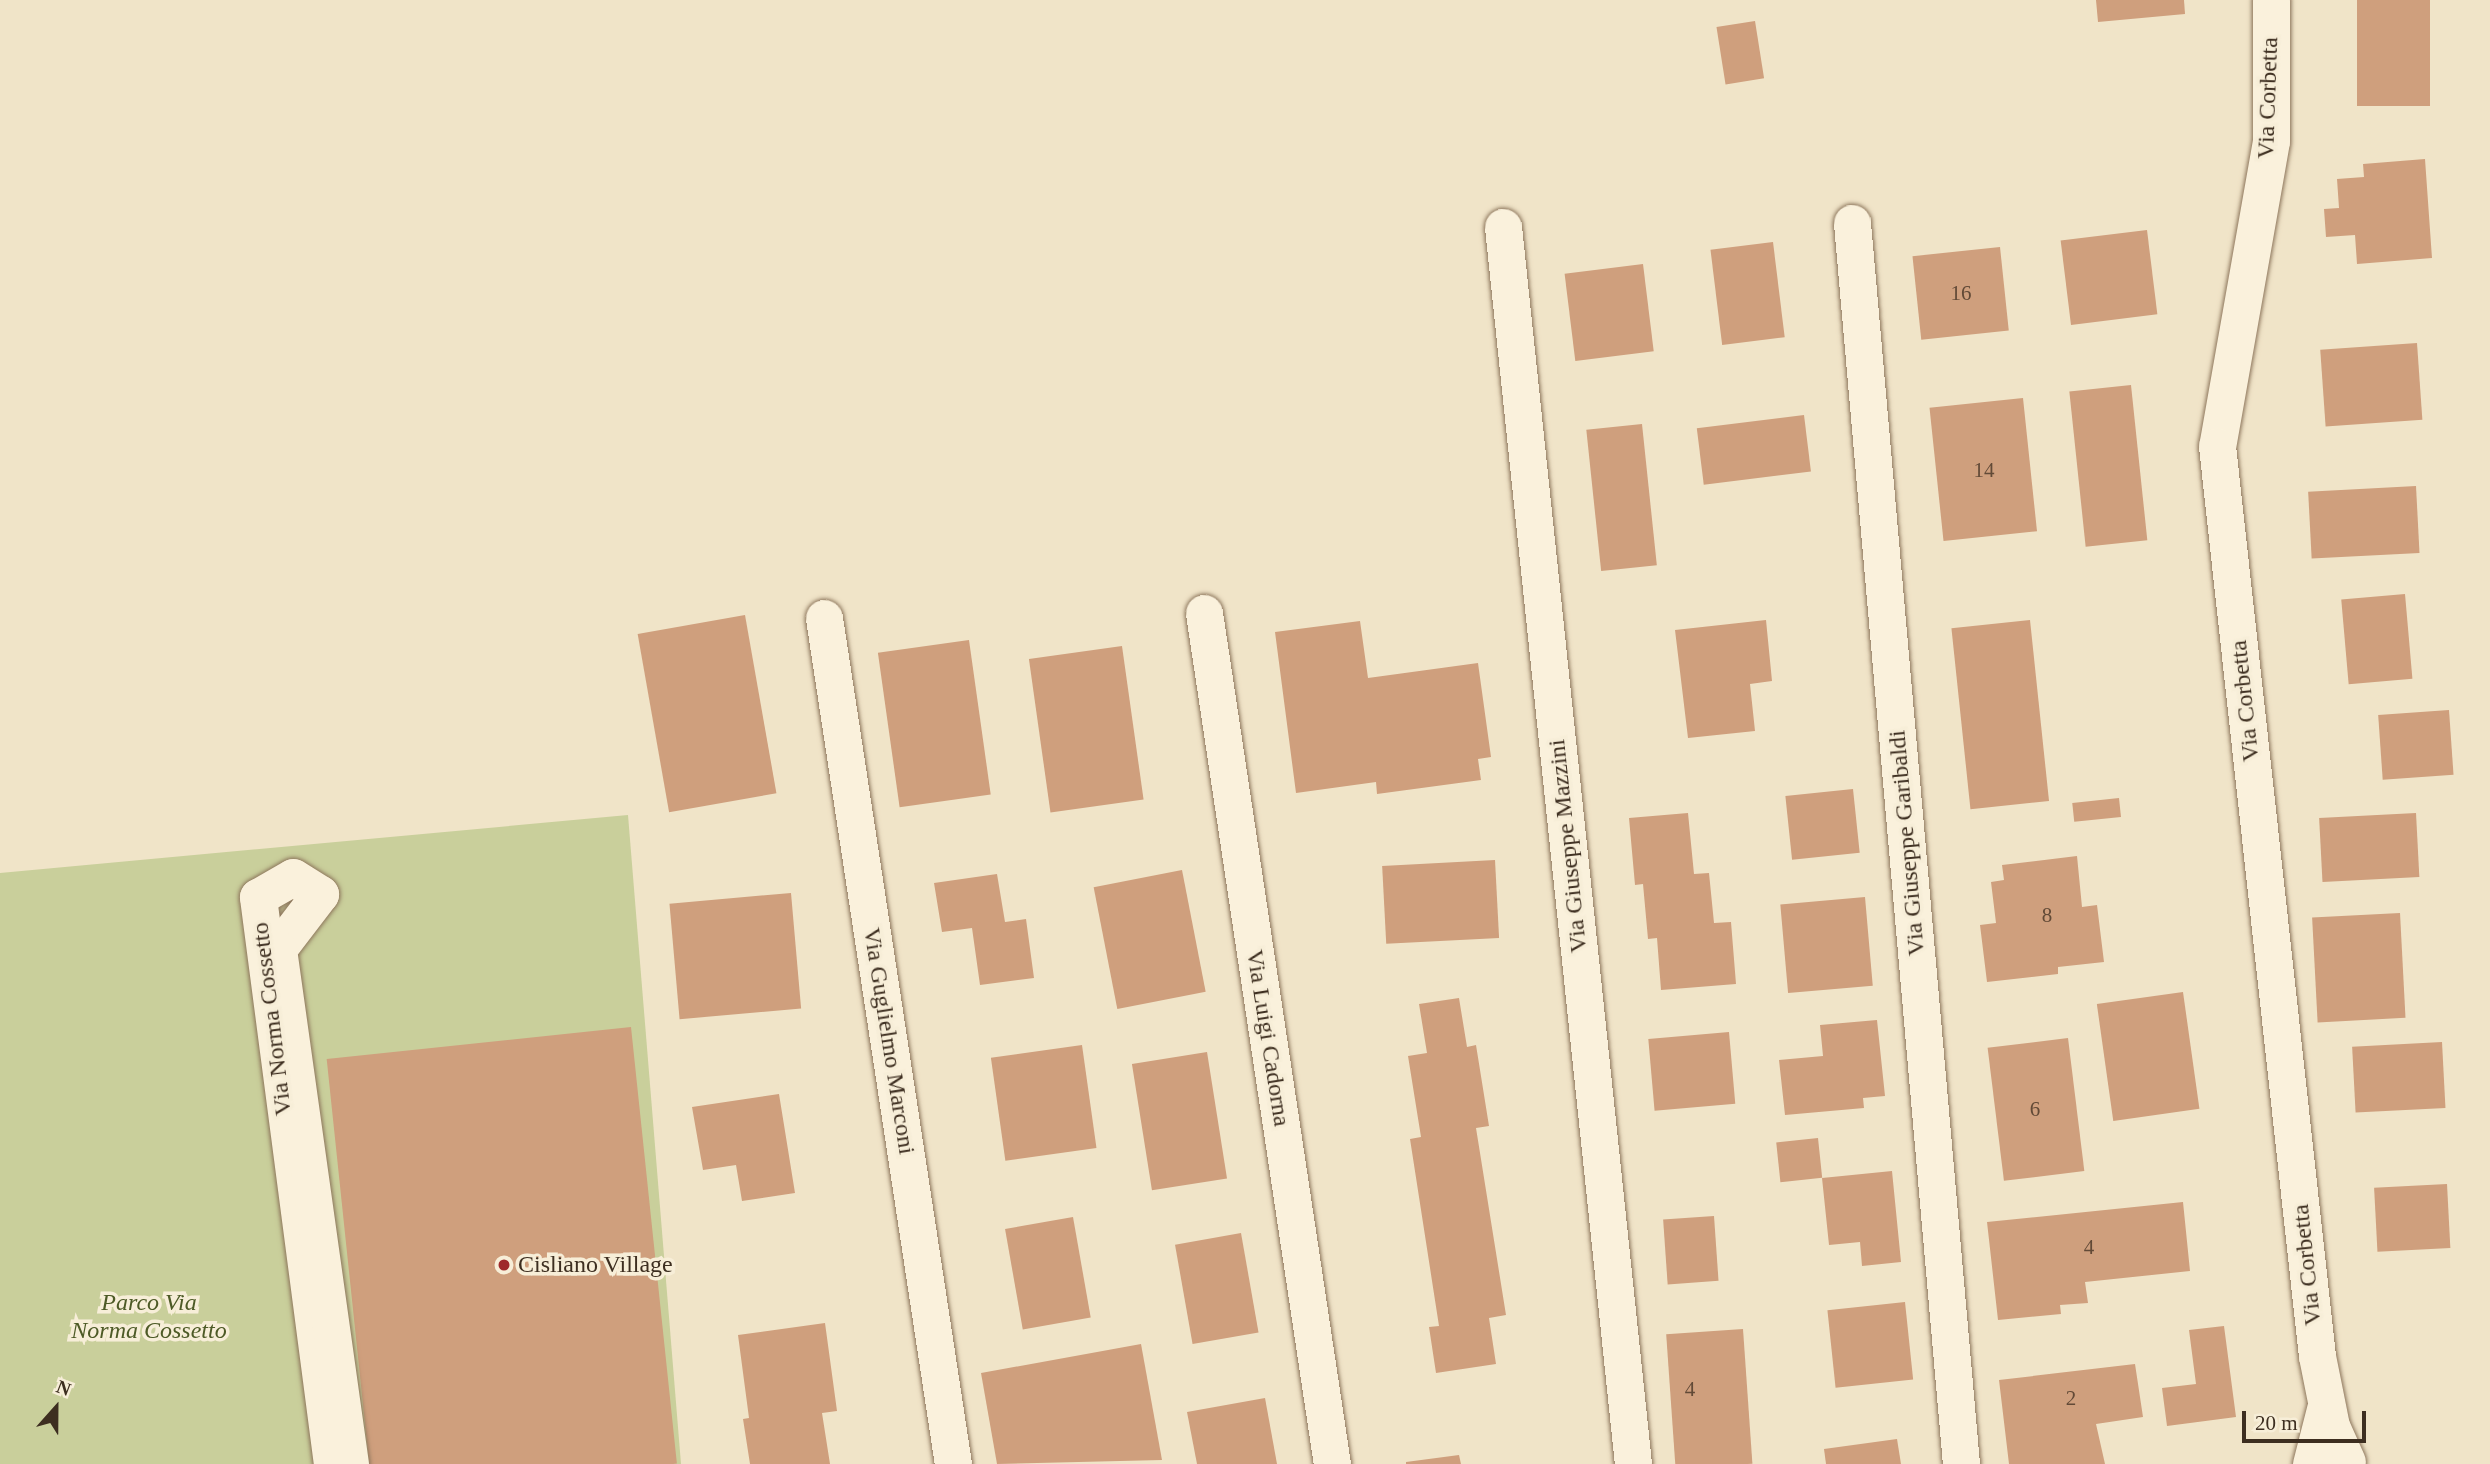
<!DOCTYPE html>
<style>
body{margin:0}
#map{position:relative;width:2490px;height:1464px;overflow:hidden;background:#f0e4c8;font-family:Georgia,serif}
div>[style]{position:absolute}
.green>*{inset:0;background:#c9cf9b}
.building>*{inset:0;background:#cf9f7d;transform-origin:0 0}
.roads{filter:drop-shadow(0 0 2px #8d765c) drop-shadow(0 0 2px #8d765c)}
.street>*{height:37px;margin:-18.5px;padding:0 18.5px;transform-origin:18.5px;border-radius:18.5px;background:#faf1dc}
.dots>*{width:19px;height:19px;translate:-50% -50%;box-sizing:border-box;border:4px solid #f7eed8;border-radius:50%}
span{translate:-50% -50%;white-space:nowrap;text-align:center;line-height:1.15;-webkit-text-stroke:7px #f7eed8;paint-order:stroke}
.number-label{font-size:21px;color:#624a37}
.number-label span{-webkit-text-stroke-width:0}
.street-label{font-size:24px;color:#3d2e20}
.poi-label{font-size:24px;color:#3d2e20}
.left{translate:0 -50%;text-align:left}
.park-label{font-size:24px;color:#4d5a26;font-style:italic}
.north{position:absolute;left:21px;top:1373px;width:70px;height:70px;-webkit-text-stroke:5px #f7eed8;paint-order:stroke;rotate:21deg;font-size:19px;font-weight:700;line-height:28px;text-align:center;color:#3d2e20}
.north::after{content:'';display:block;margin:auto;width:24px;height:32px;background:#3d2e20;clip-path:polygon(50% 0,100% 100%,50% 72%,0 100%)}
.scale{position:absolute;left:2242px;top:1411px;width:124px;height:32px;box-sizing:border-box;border:4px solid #3d2e20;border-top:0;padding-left:9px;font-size:21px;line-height:24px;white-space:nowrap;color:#3d2e20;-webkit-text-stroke:5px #f7eed8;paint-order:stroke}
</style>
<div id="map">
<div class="green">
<div style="clip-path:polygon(628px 815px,681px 1464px,0 1464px,0 873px)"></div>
</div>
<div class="building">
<div style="clip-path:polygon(2096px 0,2184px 0,2185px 14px,2098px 22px)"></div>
<div style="left:2357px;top:0;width:73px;height:106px"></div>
<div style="left:1755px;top:21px;width:58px;height:39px;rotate:81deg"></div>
<div style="clip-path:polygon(2425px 159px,2432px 258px,2357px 264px,2355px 235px,2326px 237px,2324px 209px,2339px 208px,2337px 179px,2364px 177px,2363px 164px)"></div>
<div style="left:2147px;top:230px;width:85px;height:87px;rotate:83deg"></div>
<div style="left:1773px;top:242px;width:96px;height:63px;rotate:83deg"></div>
<div style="left:2000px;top:247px;width:84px;height:88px;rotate:84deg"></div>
<div style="left:1643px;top:264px;width:88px;height:79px;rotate:83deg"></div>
<div style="left:2417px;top:343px;width:77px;height:97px;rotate:86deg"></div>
<div style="left:2131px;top:385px;width:156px;height:62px;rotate:84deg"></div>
<div style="left:2023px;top:398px;width:134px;height:94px;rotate:84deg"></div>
<div style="left:1804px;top:415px;width:57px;height:108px;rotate:83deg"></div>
<div style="left:1642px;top:424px;width:142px;height:56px;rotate:84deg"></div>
<div style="left:2416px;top:486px;width:67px;height:108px;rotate:87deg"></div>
<div style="left:2405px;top:594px;width:85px;height:64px;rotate:85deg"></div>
<div style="left:745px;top:615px;width:181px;height:109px;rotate:80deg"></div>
<div style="clip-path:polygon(1766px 620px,1772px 681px,1750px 684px,1755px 731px,1688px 738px,1675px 630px)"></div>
<div style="left:2030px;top:620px;width:182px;height:79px;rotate:84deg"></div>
<div style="clip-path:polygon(1360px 621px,1368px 678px,1478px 663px,1491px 757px,1478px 759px,1481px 780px,1377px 794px,1376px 782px,1296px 793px,1275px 632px)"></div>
<div style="left:969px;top:640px;width:156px;height:92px;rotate:82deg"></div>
<div style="left:1122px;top:646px;width:155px;height:94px;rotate:82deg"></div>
<div style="left:2449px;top:710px;width:65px;height:71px;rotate:86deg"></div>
<div style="left:1853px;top:789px;width:64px;height:68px;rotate:84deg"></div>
<div style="left:2119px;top:798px;width:19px;height:47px;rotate:84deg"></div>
<div style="clip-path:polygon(1688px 813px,1694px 874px,1709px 873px,1714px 923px,1731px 922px,1736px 984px,1661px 990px,1657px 938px,1648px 939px,1643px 884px,1635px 885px,1629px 818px)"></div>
<div style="left:2416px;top:813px;width:64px;height:97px;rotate:87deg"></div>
<div style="clip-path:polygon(2077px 856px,2082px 907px,2097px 905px,2104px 962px,2058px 967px,2058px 974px,1987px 982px,1980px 925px,1996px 923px,1991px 882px,2004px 880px,2002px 865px)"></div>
<div style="left:1495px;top:860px;width:78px;height:113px;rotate:87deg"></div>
<div style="left:1182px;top:870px;width:124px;height:90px;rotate:79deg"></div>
<div style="clip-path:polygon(997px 874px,1005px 922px,1026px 919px,1034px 978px,980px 985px,972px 928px,942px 932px,934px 883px)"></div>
<div style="left:791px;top:893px;width:116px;height:122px;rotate:85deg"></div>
<div style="left:1865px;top:897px;width:89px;height:85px;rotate:85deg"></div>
<div style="left:2400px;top:913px;width:105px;height:88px;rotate:87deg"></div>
<div style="left:2183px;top:992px;width:118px;height:87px;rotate:82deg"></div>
<div style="clip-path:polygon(1459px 998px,1467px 1047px,1476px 1045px,1489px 1126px,1476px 1128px,1506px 1315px,1489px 1318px,1496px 1364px,1436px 1373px,1429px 1327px,1439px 1326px,1410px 1139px,1421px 1137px,1408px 1056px,1427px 1053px,1419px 1004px)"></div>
<div style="clip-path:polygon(1877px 1020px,1885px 1096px,1863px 1098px,1864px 1108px,1785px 1115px,1779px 1060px,1823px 1056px,1820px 1025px)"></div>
<div style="left:631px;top:1027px;width:439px;height:306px;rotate:84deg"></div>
<div style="left:1729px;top:1032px;width:72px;height:81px;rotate:85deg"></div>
<div style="left:2068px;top:1038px;width:134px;height:81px;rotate:83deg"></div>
<div style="left:2442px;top:1042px;width:66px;height:90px;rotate:87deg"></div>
<div style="left:1082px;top:1045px;width:104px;height:92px;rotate:82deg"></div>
<div style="left:1207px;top:1052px;width:128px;height:76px;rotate:81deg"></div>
<div style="clip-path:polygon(779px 1094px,795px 1193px,742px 1201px,736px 1165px,703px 1170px,692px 1107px)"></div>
<div style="left:1818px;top:1138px;width:40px;height:42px;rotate:84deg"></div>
<div style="clip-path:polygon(1892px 1171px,1901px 1262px,1862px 1266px,1860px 1242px,1829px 1245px,1822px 1178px)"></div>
<div style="left:2447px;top:1184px;width:64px;height:73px;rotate:87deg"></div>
<div style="clip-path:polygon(2183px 1202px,2190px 1271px,2085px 1282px,2088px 1303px,2060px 1305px,2061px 1314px,1998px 1320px,1987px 1222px)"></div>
<div style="left:1714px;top:1216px;width:65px;height:51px;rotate:86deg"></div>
<div style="left:1073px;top:1217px;width:102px;height:69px;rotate:80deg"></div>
<div style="left:1241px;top:1233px;width:101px;height:67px;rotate:80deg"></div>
<div style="left:1905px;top:1302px;width:78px;height:78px;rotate:84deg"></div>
<div style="clip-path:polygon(825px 1323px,837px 1411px,822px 1413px,830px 1464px,750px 1464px,743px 1419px,749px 1418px,738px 1335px)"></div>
<div style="clip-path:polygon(2224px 1326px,2236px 1417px,2167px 1426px,2162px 1388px,2196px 1384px,2189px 1330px)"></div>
<div style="left:1743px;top:1329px;width:135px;height:77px;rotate:86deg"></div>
<div style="clip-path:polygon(1141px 1344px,1162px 1460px,997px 1464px,981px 1373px)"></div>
<div style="clip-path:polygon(2135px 1364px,2143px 1417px,2096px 1424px,2105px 1464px,2009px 1464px,1999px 1380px)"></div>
<div style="clip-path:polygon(1265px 1398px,1277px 1464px,1197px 1464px,1187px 1412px)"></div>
<div style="clip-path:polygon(1897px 1439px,1901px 1464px,1826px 1464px,1824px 1449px)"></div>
<div style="clip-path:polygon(1459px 1455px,1461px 1464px,1406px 1464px,1406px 1462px)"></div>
</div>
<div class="roads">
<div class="street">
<div style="left:2271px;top:0;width:141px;rotate:90deg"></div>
<div style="left:2271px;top:141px;width:310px;rotate:100deg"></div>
<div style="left:2217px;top:446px;width:915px;rotate:83.73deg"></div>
<div style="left:2317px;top:1356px;width:71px;rotate:78.7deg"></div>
<div style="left:2331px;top:1426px;width:39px;rotate:66deg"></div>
<div style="left:1852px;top:223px;width:1246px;rotate:84.98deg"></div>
<div style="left:1503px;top:227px;width:1244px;rotate:84deg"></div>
<div style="left:1204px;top:613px;width:861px;rotate:81.45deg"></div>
<div style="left:824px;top:618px;width:856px;rotate:81.33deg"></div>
<div style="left:332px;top:1464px;width:572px;rotate:-97.44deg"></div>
<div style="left:258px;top:897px;width:40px;rotate:-29.7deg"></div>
<div style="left:293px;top:877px;width:32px;rotate:32deg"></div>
<div style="left:320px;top:894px;width:69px;rotate:127.4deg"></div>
<div style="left:278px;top:949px;width:520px;rotate:82.04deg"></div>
<div style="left:2311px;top:1464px;width:57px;rotate:-75.7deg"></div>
</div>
</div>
<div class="dots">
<div style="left:504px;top:1265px;background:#9e2a2b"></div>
</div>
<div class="number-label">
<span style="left:1961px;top:293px">16</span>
<span style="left:1984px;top:470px">14</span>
<span style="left:2047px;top:915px">8</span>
<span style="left:2035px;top:1109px">6</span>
<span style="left:2089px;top:1247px">4</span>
<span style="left:1690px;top:1389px">4</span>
<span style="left:2071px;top:1398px">2</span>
</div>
<div class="street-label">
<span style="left:2268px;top:98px;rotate:-88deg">Via Corbetta</span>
<span style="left:2245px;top:701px;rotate:-96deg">Via Corbetta</span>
<span style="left:1907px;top:843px;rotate:-95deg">Via Giuseppe Garibaldi</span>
<span style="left:1568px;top:846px;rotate:-96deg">Via Giuseppe Mazzini</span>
<span style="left:272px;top:1019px;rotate:-97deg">Via Norma Cossetto</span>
<span style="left:1268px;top:1038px;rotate:81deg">Via Luigi Cadorna</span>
<span style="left:889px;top:1041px;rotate:81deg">Via Guglielmo Marconi</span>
<span style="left:2307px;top:1265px;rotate:-96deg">Via Corbetta</span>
</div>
<div class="poi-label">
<span class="left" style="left:518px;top:1265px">Cisliano Village</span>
</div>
<div class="park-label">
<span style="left:149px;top:1317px">Parco Via<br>Norma Cossetto</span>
</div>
<div class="north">N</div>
<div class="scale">20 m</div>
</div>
